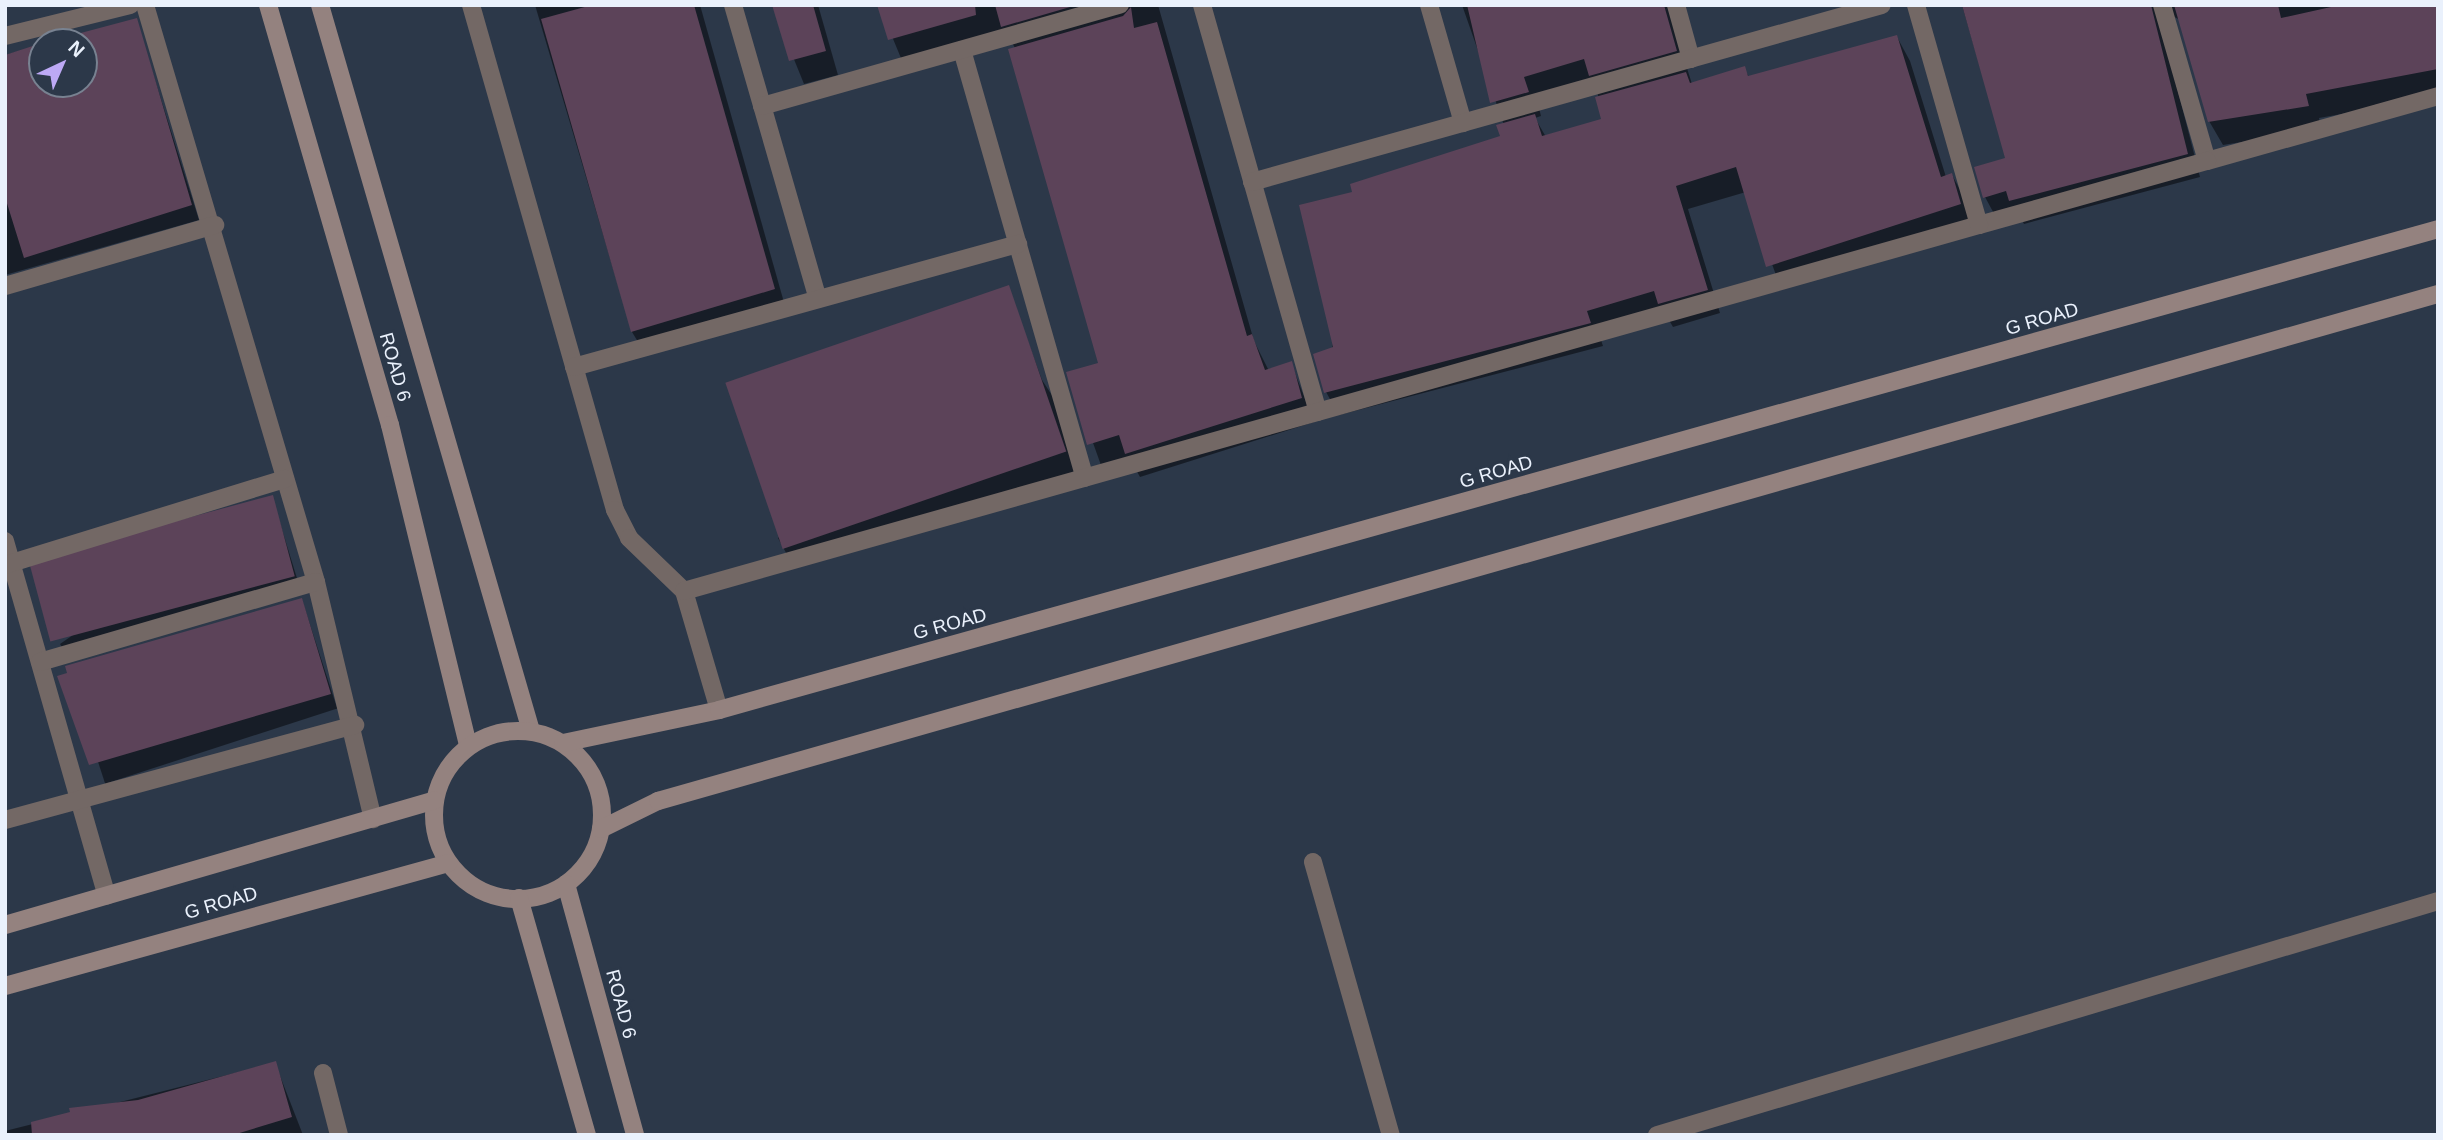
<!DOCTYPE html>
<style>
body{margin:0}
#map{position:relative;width:2443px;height:1140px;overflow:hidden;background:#2c3849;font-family:Arial,sans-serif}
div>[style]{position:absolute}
.shadow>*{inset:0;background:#0007;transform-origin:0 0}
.building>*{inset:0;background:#5c4359;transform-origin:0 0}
.street>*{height:18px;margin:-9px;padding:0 9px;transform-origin:9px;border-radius:9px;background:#736865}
.secondary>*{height:18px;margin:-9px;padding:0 9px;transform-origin:9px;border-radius:9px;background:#94827f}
.secondary>.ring{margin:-9px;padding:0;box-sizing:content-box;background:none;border:18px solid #94827f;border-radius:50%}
span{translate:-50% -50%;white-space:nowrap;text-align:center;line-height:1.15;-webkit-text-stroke:5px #2c3849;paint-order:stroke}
.street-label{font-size:19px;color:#eaf1fc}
.frame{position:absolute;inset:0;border:7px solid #eaf1fc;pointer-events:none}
.north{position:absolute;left:28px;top:28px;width:70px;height:70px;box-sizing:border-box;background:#2c3849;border:2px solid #788291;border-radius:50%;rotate:44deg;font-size:19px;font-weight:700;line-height:28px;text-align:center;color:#eaf1fc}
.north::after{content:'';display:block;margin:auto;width:24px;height:32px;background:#bda9f5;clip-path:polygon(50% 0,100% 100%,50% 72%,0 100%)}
</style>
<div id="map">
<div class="shadow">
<div style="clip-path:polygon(535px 5px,700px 5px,787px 313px,646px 355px,632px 332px)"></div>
<div style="clip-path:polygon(772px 5px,818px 5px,838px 75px,804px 84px)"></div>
<div style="clip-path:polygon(879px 5px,1158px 5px,1254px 341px,1269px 371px,1291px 363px,1314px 422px,1140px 477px,1130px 459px,1102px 468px,1068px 373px,1100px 364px,1015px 48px,1006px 32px,903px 63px)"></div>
<div style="clip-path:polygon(evenodd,1462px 5px,1667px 5px,1692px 84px,1744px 68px,1749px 77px,1897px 37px,1910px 61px,1946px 177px,1952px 175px,1965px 199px,1973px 228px,1781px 289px,1746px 192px,1688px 209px,1720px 313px,1673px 327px,1666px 315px,1599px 334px,1603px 346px,1339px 415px,1326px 392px,1354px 194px,1502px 138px,1504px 125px,1462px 5px,1595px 83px,1604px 120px,1546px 137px,1535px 118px,1541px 116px,1537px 100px,1595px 83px)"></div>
<div style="clip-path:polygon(1962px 5px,2438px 5px,2438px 97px,2319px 118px,2321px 129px,2223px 145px,2209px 121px,2180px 20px,2173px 16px,2163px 33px,2200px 177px,2024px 224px,2019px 214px,1998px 221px,1985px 197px,2007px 159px)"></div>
<div style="clip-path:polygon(136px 20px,199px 220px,5px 275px,5px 55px,42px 45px,42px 84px,84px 84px,84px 42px,53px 42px)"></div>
<div style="clip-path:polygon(1008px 287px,1042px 380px,1057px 403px,1078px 475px,791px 562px,778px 538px)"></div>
<div style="clip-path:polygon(272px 497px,300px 588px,67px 655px,60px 644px)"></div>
<div style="left:302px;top:600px;width:114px;height:244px;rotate:72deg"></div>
<div style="clip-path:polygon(275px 1063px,303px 1135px,5px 1135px,5px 1131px)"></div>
</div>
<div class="building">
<div style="clip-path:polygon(592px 5px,694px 5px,775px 289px,631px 332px,541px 19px)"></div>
<div style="clip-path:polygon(772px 5px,813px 5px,826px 51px,789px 61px)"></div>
<div style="clip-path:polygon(877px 5px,975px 5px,976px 15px,888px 40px)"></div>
<div style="clip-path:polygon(995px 5px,1077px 5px,1001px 27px)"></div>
<div style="clip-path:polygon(1467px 5px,1664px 5px,1677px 51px,1589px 76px,1584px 59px,1524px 77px,1529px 92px,1490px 103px)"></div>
<div style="clip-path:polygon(1962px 5px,2151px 5px,2188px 154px,2009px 201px,2006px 191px,1983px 198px,1974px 167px,2005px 158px)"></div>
<div style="clip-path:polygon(2174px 5px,2278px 5px,2281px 18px,2340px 5px,2438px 5px,2438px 69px,2306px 94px,2309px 106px,2208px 122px)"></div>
<div style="clip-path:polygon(1131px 7px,1134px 28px,1157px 22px,1247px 336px,1252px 334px,1265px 370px,1292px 361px,1302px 398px,1125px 454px,1119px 435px,1087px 445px,1066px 372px,1098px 363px,1008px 49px,1123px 16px)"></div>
<div style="clip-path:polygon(137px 18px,192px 205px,24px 258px,5px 197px,5px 55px,42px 43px,42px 84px,84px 84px,84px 42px,47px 42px)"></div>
<div style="clip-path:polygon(1897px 35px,1941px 177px,1952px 173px,1961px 204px,1766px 267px,1736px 167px,1676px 186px,1708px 290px,1658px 304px,1654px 291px,1587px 311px,1591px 323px,1324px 393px,1313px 354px,1333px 347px,1299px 205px,1352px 192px,1350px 184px,1500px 136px,1496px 125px,1535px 114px,1542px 136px,1601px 119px,1595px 97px,1686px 72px,1690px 83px,1745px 66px,1748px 76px)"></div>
<div style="left:1009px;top:285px;width:176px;height:300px;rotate:71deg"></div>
<div style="left:273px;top:495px;width:84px;height:253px;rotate:75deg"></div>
<div style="clip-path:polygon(302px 598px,331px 694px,89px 765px,57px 676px,67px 673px,65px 666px)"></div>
<div style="clip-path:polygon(276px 1061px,292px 1117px,233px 1135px,32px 1135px,31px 1122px,70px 1112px,69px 1108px,138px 1100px)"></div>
</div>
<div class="street">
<div style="left:145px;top:5px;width:602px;rotate:73.49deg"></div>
<div style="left:316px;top:582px;width:244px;rotate:76.5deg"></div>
<div style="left:471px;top:5px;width:525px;rotate:74.08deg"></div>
<div style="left:615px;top:510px;width:31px;rotate:63deg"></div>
<div style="left:629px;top:538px;width:76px;rotate:43.9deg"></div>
<div style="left:684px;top:591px;width:124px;rotate:73.6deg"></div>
<div style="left:733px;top:5px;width:306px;rotate:73.9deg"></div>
<div style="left:1202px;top:5px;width:423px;rotate:74.1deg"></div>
<div style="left:1429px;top:5px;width:123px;rotate:73.9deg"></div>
<div style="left:1676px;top:5px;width:56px;rotate:74.5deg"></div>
<div style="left:2162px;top:5px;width:162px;rotate:73.9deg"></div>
<div style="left:2207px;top:161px;width:240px;rotate:-15.7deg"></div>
<div style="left:5px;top:36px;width:129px;rotate:-13.9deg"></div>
<div style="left:962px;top:50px;width:445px;rotate:74deg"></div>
<div style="left:762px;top:106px;width:372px;rotate:-15.8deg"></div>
<div style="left:1252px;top:182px;width:654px;rotate:-15.69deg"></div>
<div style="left:1979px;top:225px;width:237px;rotate:-15.7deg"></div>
<div style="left:5px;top:286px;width:219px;rotate:-16.2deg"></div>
<div style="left:574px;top:367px;width:461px;rotate:-15.5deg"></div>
<div style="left:5px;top:541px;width:369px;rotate:74deg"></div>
<div style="left:5px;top:565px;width:293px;rotate:-17.1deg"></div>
<div style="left:684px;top:591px;width:1346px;rotate:-15.78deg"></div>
<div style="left:1979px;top:225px;width:229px;rotate:-106deg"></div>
<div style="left:40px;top:662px;width:287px;rotate:-16.2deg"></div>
<div style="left:5px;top:820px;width:363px;rotate:-15.2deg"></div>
<div style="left:1313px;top:862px;width:284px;rotate:74.1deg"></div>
<div style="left:323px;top:1073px;width:64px;rotate:75.5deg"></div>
<div style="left:1657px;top:1135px;width:815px;rotate:-16.68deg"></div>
</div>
<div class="secondary">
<div style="left:268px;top:5px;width:437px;rotate:73.8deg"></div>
<div style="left:390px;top:425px;width:329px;rotate:76.3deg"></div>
<div style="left:320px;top:5px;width:756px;rotate:73.79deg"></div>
<div class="ring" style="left:434px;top:731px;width:150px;height:150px"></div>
<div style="left:563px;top:743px;width:159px;rotate:-11.9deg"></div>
<div style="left:719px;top:710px;width:1785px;rotate:-15.63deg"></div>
<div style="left:601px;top:829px;width:64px;rotate:-26.2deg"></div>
<div style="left:658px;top:801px;width:1851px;rotate:-15.9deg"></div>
<div style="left:566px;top:884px;width:260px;rotate:74.6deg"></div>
<div style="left:519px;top:898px;width:247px;rotate:74deg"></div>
<div style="left:5px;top:925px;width:447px;rotate:-16.2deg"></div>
<div style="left:5px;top:986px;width:460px;rotate:-15.5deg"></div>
</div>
<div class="street-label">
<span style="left:2042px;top:319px;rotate:-16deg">G ROAD</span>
<span style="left:395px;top:367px;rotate:74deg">ROAD 6</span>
<span style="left:1496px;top:472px;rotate:-16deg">G ROAD</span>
<span style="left:950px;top:624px;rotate:-15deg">G ROAD</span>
<span style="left:221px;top:903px;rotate:-16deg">G ROAD</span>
<span style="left:621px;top:1004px;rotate:75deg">ROAD 6</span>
</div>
<div class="frame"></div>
<div class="north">N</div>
</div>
